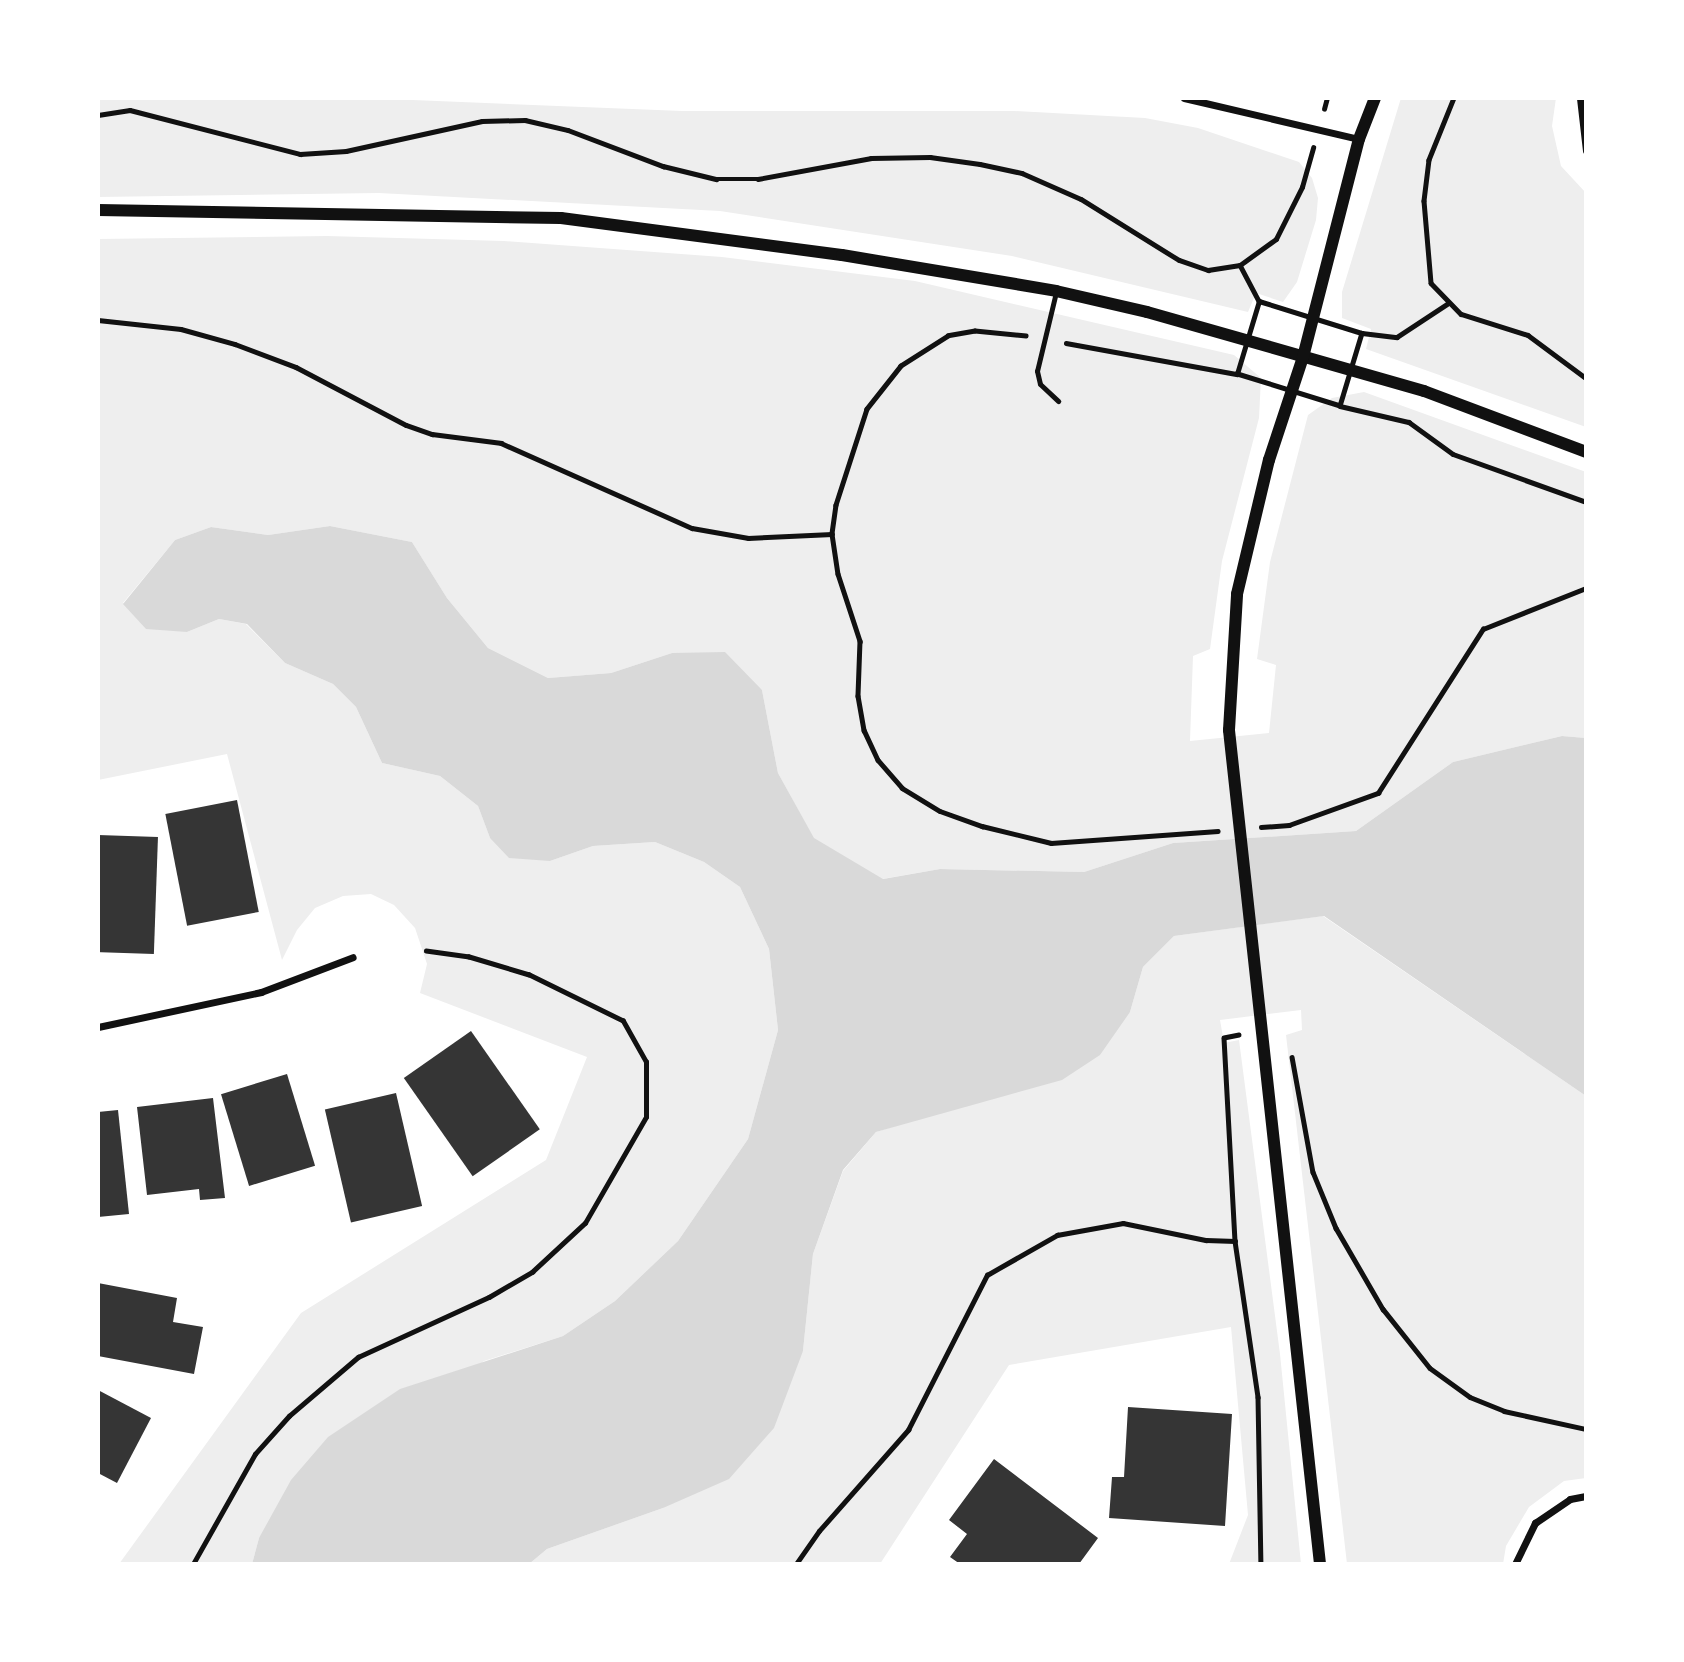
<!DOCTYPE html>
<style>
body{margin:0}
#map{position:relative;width:1684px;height:1662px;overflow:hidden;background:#fff;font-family:Manrope,sans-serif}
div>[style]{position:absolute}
.green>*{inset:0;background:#eee}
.water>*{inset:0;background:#d9d9d9}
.building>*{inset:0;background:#353535;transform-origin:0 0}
.path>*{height:4.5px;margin:-2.25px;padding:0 2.25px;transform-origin:2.25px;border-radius:2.25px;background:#111}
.service>*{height:5px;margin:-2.5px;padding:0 2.5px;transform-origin:2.5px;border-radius:2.5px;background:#111}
.minor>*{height:7px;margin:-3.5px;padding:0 3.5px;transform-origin:3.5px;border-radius:3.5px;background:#111}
.tertiary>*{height:12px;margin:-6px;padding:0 6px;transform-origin:6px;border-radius:6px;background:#111}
span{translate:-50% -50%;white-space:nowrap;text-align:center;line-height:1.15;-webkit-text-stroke:7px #fff;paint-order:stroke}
.frame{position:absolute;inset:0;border:100px solid #fff;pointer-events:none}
</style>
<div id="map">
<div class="green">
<div style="clip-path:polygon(98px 98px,364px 98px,682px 111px,1014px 111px,1145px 118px,1198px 128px,1299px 162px,1312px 178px,1318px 198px,1316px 220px,1297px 282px,1283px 302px,1256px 293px,1248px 312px,1012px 256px,720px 211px,379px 193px,98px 197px)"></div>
<div style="clip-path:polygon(1401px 98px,1556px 98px,1552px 126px,1561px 166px,1586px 193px,1586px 427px,1366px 349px,1371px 329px,1342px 318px,1342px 292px)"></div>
<div style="clip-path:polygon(327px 236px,504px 241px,722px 257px,915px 281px,1234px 355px,1261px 378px,1259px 418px,1222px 561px,1210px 649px,1193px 656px,1190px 741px,1269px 733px,1276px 665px,1257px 659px,1270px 562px,1308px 415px,1332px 398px,1364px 392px,1586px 472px,1586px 738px,1562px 736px,1453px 762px,1356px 831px,1173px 843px,1084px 872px,940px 869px,882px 879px,814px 839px,778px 773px,762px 690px,672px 653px,611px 673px,548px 678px,488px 648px,447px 598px,412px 542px,330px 526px,268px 535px,211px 527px,175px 540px,123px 603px,187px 632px,219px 619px,246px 624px,285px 663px,333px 684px,356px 707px,382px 763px,440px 776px,478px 806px,490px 838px,550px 861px,593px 846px,655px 842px,704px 862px,740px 887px,769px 949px,778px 1030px,748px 1139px,678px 1241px,615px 1301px,563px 1336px,484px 1361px,259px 1538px,252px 1564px,119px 1564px,301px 1313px,546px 1160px,587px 1057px,420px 993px,427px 964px,415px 928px,394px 905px,371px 894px,343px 896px,315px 908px,297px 930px,282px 960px,227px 754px,98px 780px,98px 239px)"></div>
<div style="clip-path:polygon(1323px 916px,1586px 1096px,1586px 1478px,1564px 1481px,1529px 1507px,1506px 1546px,1503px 1564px,1347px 1564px,1286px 1035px,1302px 1030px,1301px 1010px,1220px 1020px,1224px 1043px,1239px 1040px,1280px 1354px,1301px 1564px,1229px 1564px,1248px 1515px,1231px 1327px,1009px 1365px,880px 1564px,529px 1564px,547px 1549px,663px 1508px,803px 1351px,813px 1254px,843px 1171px,876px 1132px,968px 1103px,1130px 1012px,1143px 967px,1174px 936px)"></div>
</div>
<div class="water">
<div style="clip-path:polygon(330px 526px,412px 542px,447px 598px,488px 648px,548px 678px,611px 673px,672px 653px,725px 652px,762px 690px,778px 773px,814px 838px,883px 879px,940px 869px,1084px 872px,1173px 843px,1356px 831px,1453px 762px,1562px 736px,1586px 738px,1586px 1096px,1324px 916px,1174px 936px,1143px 967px,1130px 1012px,1100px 1055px,1062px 1080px,876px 1132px,843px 1170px,813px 1254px,803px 1351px,774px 1428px,729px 1479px,663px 1508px,547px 1549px,529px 1564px,252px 1564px,259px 1538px,291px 1480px,328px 1437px,400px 1389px,563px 1336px,615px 1301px,678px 1241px,748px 1139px,778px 1030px,769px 949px,740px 887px,704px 862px,655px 842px,593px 846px,550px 861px,509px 858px,490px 838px,478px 806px,440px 776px,382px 763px,356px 707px,333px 684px,285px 663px,247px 624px,219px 619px,187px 632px,146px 629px,123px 604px,175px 540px,211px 527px,268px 535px)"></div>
</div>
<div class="building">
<div style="left:237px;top:800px;width:114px;height:73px;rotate:79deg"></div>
<div style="left:98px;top:835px;width:60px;height:117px;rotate:2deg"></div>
<div style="left:471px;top:1031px;width:120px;height:82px;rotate:55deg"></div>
<div style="left:287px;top:1074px;width:96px;height:69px;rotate:73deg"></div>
<div style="left:396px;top:1093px;width:116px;height:73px;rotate:77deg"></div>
<div style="clip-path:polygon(213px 1098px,225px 1198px,200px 1200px,199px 1189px,147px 1195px,137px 1107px)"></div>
<div style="clip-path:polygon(118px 1110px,129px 1214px,98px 1217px,98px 1112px)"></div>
<div style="clip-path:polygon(98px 1283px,177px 1298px,173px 1322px,203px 1327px,194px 1374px,98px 1356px)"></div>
<div style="clip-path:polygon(98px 1390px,151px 1418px,117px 1483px,98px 1473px)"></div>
<div style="clip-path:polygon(1128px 1407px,1232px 1414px,1225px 1526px,1109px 1518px,1112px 1477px,1124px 1477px)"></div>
<div style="clip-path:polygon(994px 1459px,1098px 1538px,1079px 1564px,960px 1564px,950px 1557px,967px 1534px,949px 1520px)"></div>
</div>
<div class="path">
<div style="left:1454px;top:98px;width:67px;rotate:112deg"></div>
<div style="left:1429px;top:160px;width:41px;rotate:97deg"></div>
<div style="left:1424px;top:201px;width:82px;rotate:85.1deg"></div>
<div style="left:1431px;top:283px;width:43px;rotate:45.9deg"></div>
<div style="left:1461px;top:314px;width:70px;rotate:17.4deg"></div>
<div style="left:1528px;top:335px;width:72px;rotate:36.6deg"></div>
<div style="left:1324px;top:109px;width:11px;rotate:-75deg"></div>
<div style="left:98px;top:115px;width:32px;rotate:-9deg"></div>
<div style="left:130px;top:110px;width:176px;rotate:14.5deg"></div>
<div style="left:300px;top:154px;width:46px;rotate:-3.7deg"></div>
<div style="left:346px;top:151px;width:139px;rotate:-12.4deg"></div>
<div style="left:482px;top:121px;width:43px;rotate:-1.3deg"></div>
<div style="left:525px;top:120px;width:44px;rotate:13.1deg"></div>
<div style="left:568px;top:130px;width:102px;rotate:20.8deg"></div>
<div style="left:663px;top:166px;width:55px;rotate:13.8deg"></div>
<div style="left:716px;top:179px;width:42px"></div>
<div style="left:758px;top:179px;width:115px;rotate:-10.5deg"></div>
<div style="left:871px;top:158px;width:59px;rotate:-1deg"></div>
<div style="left:930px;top:157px;width:50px;rotate:8deg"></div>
<div style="left:980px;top:164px;width:43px;rotate:12.1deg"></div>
<div style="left:1022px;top:173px;width:64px;rotate:23.8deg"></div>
<div style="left:1081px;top:199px;width:115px;rotate:31.9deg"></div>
<div style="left:1179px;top:260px;width:31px;rotate:19deg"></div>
<div style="left:1208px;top:270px;width:32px;rotate:-9deg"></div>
<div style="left:1240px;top:265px;width:44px;rotate:-35.8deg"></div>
<div style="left:1276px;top:239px;width:58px;rotate:-63.4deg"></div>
<div style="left:1302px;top:187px;width:41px;rotate:-74.2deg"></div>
<div style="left:1240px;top:265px;width:41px;rotate:62.2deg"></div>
<div style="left:1259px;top:301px;width:108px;rotate:17.3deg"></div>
<div style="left:1362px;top:333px;width:76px;rotate:106.8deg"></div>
<div style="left:1340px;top:406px;width:108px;rotate:-162.7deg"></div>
<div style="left:1237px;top:374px;width:76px;rotate:-73.2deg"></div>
<div style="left:98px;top:320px;width:83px;rotate:6.2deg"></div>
<div style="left:181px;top:329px;width:56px;rotate:15.5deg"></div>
<div style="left:235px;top:344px;width:65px;rotate:20.7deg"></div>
<div style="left:296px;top:367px;width:124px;rotate:27.8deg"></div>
<div style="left:406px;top:425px;width:28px;rotate:19deg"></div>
<div style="left:432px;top:434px;width:70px;rotate:7.4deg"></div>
<div style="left:501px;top:443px;width:209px;rotate:24deg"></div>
<div style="left:692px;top:528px;width:57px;rotate:10.1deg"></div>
<div style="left:748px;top:538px;width:84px;rotate:-2.7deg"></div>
<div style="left:1362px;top:333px;width:35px;rotate:7deg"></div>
<div style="left:1397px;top:337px;width:60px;rotate:-33.4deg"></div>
<div style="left:1026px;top:336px;width:51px;rotate:-174.4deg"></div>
<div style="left:975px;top:331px;width:27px;rotate:170deg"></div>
<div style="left:948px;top:336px;width:56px;rotate:147.4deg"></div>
<div style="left:901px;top:366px;width:55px;rotate:128.3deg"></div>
<div style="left:867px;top:409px;width:101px;rotate:107.9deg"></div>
<div style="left:836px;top:505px;width:29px;rotate:98deg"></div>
<div style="left:832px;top:534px;width:40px;rotate:81.5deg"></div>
<div style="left:838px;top:574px;width:71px;rotate:71.8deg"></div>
<div style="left:860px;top:641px;width:55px;rotate:92.1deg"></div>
<div style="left:858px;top:696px;width:35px;rotate:80deg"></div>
<div style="left:864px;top:730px;width:33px;rotate:65deg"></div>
<div style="left:878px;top:760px;width:37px;rotate:49deg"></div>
<div style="left:902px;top:788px;width:44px;rotate:31.2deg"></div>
<div style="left:940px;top:811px;width:45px;rotate:19.7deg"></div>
<div style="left:982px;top:826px;width:71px;rotate:13.8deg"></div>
<div style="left:1051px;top:843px;width:167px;rotate:-4.1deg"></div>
<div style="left:1066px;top:343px;width:174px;rotate:10.3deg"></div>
<div style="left:1340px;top:406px;width:71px;rotate:13.1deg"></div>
<div style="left:1409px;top:422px;width:54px;rotate:36deg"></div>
<div style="left:1453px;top:454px;width:141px;rotate:19.8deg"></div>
<div style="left:1261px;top:827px;width:28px;rotate:-4deg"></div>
<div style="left:1289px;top:825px;width:95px;rotate:-19.8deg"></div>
<div style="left:1378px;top:793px;width:195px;rotate:-57.4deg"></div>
<div style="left:1483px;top:629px;width:111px;rotate:-21.7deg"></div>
<div style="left:1239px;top:1035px;width:15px;rotate:169deg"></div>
<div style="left:1224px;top:1038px;width:203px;rotate:86.9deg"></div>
<div style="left:1235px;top:1241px;width:158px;rotate:81.6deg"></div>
<div style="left:1258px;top:1397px;width:167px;rotate:89deg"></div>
<div style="left:1292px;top:1057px;width:117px;rotate:79.7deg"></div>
<div style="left:1313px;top:1172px;width:61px;rotate:67.7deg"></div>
<div style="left:1336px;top:1228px;width:94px;rotate:59.9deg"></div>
<div style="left:1383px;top:1309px;width:75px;rotate:51.5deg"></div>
<div style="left:1430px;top:1368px;width:49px;rotate:35.9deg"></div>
<div style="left:1470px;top:1397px;width:37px;rotate:22deg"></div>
<div style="left:1504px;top:1411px;width:84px;rotate:12.4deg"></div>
<div style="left:193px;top:1564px;width:126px;rotate:-60.6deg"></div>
<div style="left:255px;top:1454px;width:51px;rotate:-48.2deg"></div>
<div style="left:289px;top:1416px;width:91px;rotate:-40.5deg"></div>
<div style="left:358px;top:1357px;width:144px;rotate:-24.6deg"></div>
<div style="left:489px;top:1297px;width:50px;rotate:-30.2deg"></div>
<div style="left:532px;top:1272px;width:72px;rotate:-42.8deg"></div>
<div style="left:585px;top:1223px;width:122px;rotate:-60.1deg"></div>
<div style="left:646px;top:1117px;width:55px;rotate:-90deg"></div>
<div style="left:646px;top:1062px;width:47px;rotate:-119.3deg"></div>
<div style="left:623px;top:1021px;width:105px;rotate:-153.9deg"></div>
<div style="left:529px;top:975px;width:63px;rotate:-163.3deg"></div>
<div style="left:469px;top:957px;width:43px;rotate:-172.1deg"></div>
<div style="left:796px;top:1564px;width:40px;rotate:-55.1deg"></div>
<div style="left:819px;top:1531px;width:135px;rotate:-48.6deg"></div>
<div style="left:908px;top:1430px;width:174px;rotate:-63deg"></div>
<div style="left:987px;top:1275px;width:81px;rotate:-29.7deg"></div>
<div style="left:1057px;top:1235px;width:67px;rotate:-10.3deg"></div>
<div style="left:1123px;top:1223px;width:85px;rotate:11.6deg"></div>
<div style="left:1206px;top:1240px;width:29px;rotate:2deg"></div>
</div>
<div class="service">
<div style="left:1056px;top:292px;width:81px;rotate:103.5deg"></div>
<div style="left:1037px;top:371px;width:13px;rotate:77deg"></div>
<div style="left:1040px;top:384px;width:25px;rotate:43deg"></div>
</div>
<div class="minor">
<div style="left:1184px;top:98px;width:180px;rotate:13.2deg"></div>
<div style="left:1580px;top:98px;width:53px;rotate:83.5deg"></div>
<div style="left:98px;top:1027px;width:167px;rotate:-12.1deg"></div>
<div style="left:261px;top:992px;width:98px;rotate:-20.8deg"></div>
<div style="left:1515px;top:1564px;width:46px;rotate:-64deg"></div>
<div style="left:1535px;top:1523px;width:42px;rotate:-34.4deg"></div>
<div style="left:1570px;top:1499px;width:16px;rotate:-11deg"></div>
</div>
<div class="tertiary">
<div style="left:98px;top:210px;width:463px;rotate:1deg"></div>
<div style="left:561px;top:218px;width:283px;rotate:7.5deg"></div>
<div style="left:842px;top:255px;width:217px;rotate:9.5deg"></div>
<div style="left:1056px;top:291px;width:93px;rotate:13deg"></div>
<div style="left:1147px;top:312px;width:288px;rotate:15.9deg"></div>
<div style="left:1424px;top:391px;width:173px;rotate:20.6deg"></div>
<div style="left:1320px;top:1564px;width:839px;rotate:-96.23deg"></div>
<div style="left:1229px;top:730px;width:136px;rotate:-86.6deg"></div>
<div style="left:1237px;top:594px;width:138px;rotate:-76.6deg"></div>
<div style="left:1269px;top:460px;width:108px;rotate:-71.7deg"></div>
<div style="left:1303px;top:357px;width:225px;rotate:-75.6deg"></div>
<div style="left:1359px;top:139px;width:44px;rotate:-68.7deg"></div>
</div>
<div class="frame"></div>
</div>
